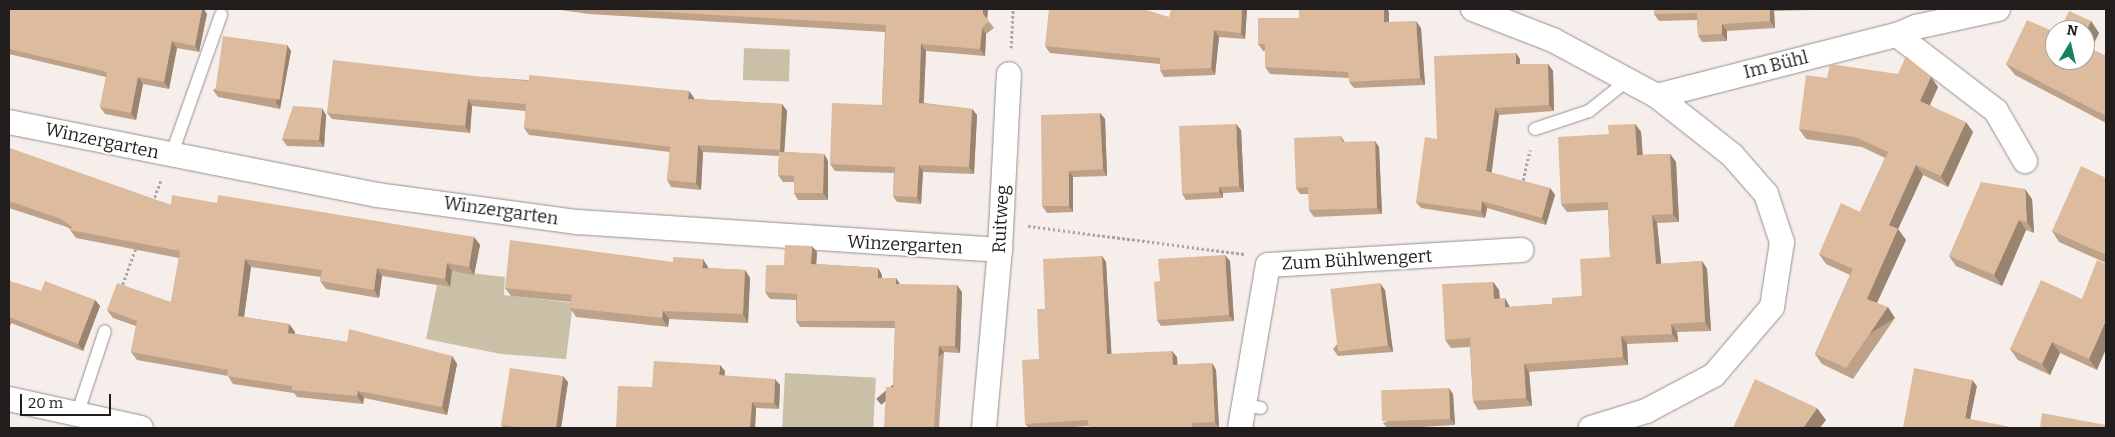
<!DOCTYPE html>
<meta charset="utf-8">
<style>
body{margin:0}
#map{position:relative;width:2115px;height:437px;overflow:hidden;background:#f6eeeb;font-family:Bitter,serif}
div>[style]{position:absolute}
.green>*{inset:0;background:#cac0a8;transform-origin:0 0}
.path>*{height:3px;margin-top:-1.5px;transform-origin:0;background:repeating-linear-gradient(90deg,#aca6a3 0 2.5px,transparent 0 5px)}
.roads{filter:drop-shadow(0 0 1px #968f8c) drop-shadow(0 0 1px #968f8c)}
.service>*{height:12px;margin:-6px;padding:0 6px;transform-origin:6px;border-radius:6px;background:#fff}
.minor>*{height:24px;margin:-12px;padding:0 12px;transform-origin:12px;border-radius:12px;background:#fff}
.wall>*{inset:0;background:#bda189}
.shaded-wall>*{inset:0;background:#9a836f;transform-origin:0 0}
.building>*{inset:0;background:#dcbb9f;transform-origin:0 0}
span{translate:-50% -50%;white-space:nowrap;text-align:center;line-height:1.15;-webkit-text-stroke:4px #fff;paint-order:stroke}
.street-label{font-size:18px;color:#201d1c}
.frame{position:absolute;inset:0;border:10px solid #201d1c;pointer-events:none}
.north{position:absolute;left:2045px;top:20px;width:50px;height:50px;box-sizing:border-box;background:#fff;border:1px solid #a6a5a4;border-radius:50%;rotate:9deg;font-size:14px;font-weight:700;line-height:20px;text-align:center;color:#201d1c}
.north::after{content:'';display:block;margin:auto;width:18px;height:22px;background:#16825e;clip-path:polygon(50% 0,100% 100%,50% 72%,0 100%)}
.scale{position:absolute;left:20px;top:394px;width:91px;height:22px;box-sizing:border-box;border:2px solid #201d1c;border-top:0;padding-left:6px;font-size:15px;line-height:18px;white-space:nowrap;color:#201d1c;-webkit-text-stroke:4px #fff;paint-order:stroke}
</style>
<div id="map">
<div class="green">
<div style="left:744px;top:48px;width:46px;height:32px;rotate:2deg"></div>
<div style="clip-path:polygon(452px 271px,505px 277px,504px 295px,573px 303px,566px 359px,501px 354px,426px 339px,437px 285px,450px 287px)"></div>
<div style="left:785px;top:373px;width:91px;height:55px;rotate:3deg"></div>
</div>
<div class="path">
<div style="left:1011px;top:48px;width:39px;rotate:-87deg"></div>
<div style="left:1522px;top:185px;width:36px;rotate:-77deg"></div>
<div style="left:153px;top:202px;width:23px;rotate:-70deg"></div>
<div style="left:1028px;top:226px;width:218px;rotate:7.4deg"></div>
<div style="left:121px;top:289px;width:47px;rotate:-70deg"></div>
</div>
<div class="roads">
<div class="service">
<div style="left:1535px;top:129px;width:57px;rotate:-18.4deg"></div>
<div style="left:1589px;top:111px;width:50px;rotate:-38.5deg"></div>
<div style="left:171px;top:156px;width:150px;rotate:-70.5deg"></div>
<div style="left:1244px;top:405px;width:17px;rotate:10deg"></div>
<div style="left:78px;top:412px;width:85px;rotate:-71.6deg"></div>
</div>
<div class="minor">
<div style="left:1473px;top:9px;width:86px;rotate:21.2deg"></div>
<div style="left:1553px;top:40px;width:118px;rotate:28.3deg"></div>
<div style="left:1657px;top:96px;width:95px;rotate:38.2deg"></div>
<div style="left:1732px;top:155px;width:52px;rotate:48.9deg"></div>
<div style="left:1766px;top:194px;width:51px;rotate:71.6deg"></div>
<div style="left:1782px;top:242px;width:66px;rotate:98.7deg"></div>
<div style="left:1772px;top:307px;width:89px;rotate:130.5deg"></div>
<div style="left:1714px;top:375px;width:77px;rotate:152.1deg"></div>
<div style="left:1646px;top:411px;width:58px;rotate:162.8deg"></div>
<div style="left:1897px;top:35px;width:21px;rotate:-23deg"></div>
<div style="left:1916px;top:27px;width:84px;rotate:-12.4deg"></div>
<div style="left:1657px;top:96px;width:248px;rotate:-14.3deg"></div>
<div style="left:1897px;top:35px;width:125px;rotate:37.5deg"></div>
<div style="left:1996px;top:111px;width:58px;rotate:59.9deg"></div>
<div style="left:9px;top:122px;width:375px;rotate:11.2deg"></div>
<div style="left:377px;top:195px;width:203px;rotate:7.7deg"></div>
<div style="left:578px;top:222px;width:423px;rotate:3.8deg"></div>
<div style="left:9px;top:399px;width:135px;rotate:12.4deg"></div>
<div style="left:984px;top:428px;width:179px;rotate:-84.9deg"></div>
<div style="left:1000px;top:250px;width:176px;rotate:-87.1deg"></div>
<div style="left:1240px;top:428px;width:165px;rotate:-80.3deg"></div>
<div style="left:1268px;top:265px;width:254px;rotate:-3.4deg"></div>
</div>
</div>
<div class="wall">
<div style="clip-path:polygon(9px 9px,207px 14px,199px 52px,177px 48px,169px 89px,143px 84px,136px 120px,105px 114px,100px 107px,106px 77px,9px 54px)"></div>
<div style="clip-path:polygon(554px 9px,988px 9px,987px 19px,994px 28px,986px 34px,985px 56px,926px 51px,924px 103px,972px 109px,977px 115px,974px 174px,923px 172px,921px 204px,897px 202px,893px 196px,894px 173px,835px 171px,830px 164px,882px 105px,885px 32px,589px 14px)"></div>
<div style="clip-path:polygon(1247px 9px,1245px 39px,1219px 37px,1215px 75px,1164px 77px,1160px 70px,1160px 64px,1050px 53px,1045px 46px,1169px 17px)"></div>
<div style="clip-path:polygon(1299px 9px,1387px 9px,1389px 12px,1389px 22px,1421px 28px,1425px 85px,1354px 88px,1349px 82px,1349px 78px,1270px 74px,1265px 67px,1265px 51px,1263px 51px,1258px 44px,1299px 18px)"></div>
<div style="clip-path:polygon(1654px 9px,1849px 9px,1774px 11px,1775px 28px,1727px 31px,1727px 41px,1702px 42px,1698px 35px,1697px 20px,1659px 21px,1654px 14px)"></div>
<div style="clip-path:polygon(2091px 21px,2099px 33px,2091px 49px,2106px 56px,2106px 123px,2015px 75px,2006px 64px,2055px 60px)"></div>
<div style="clip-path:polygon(287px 45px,291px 51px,280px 109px,218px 97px,213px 90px)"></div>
<div style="clip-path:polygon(1520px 59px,1520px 64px,1548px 64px,1553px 71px,1554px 111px,1499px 115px,1491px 173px,1550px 188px,1555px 195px,1546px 225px,1487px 208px,1485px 218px,1421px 208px,1416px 202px,1437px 139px)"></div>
<div style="clip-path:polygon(1898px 74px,1931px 77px,1938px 87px,1930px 105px,1973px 132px,1948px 187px,1923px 175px,1898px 229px,1906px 240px,1877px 303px,1895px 318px,1853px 379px,1822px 364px,1815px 354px,1850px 275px,1826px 264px,1819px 254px,1860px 212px,1885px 158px,1862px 147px,1806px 139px,1799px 129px,1827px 78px)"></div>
<div style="clip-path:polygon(483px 77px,689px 91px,694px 98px,694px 99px,782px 104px,787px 111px,784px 152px,824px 154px,828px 161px,828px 200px,798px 200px,794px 193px,794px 182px,783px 182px,778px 175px,779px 156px,703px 152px,701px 190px,671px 187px,667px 180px,670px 152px,529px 135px,524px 128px,526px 111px,472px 106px,470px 133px,332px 119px,327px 113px)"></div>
<div style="clip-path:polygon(1100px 113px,1105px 119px,1107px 176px,1073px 177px,1073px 212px,1047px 213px,1042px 206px)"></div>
<div style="clip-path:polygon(326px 115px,324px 147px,287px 146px,282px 139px)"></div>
<div style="clip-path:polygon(1635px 124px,1641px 132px,1643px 155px,1670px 154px,1676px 162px,1679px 222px,1657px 223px,1661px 264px,1702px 261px,1707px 269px,1711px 331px,1677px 332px,1678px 342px,1627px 344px,1628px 365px,1529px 372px,1532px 406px,1478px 410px,1473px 401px,1470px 347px,1451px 348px,1445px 340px,1493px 282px,1499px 290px,1500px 299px,1510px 307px,1552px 304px,1582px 296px,1610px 257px,1608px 210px,1567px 212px,1561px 204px,1609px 134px)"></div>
<div style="clip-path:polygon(1241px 130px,1244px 192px,1223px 193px,1223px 198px,1186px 200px,1182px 194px)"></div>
<div style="clip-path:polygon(1341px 136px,1345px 142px,1379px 147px,1382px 214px,1314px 217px,1309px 210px,1309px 194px,1300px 194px,1296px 188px)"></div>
<div style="clip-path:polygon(9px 150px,171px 205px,217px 203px,474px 237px,480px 245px,474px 275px,452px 271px,450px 287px,382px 276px,379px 298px,326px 289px,320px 281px,321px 277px,251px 267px,244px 317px,289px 324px,295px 332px,295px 334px,347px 342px,452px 356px,457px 364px,447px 415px,364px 398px,363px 404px,297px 397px,294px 393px,233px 384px,228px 376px,137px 360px,131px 352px,136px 326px,113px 318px,107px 310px,171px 302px,179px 258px,76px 238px,70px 230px,70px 229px,67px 227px,9px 208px)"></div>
<div style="clip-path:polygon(2106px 178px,2106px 263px,2059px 242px,2052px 231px)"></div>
<div style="clip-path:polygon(2032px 199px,2034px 233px,2026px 230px,2002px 286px,1956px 266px,1949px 256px)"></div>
<div style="clip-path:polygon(817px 252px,816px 264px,878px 268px,882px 275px,882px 278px,896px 278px,900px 284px,962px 292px,960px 353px,944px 352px,939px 428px,884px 428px,893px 387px,895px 328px,800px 327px,796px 321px,796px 300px,770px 299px,765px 292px,784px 265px)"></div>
<div style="clip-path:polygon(1102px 256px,1106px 262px,1111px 354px,1177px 357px,1177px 365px,1212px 363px,1216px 370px,1219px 428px,1089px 428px,1089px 426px,1060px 428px,1029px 428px,1025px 424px,1039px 359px,1045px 309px)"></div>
<div style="clip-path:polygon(1230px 261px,1234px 321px,1161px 326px,1157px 320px,1160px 281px)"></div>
<div style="clip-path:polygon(708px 267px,708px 268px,745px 270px,750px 278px,748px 323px,669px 319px,668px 327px,576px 317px,570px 308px,571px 302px,511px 296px,505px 288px)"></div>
<div style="clip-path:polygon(9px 281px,41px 291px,95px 300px,100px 306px,83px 351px,11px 323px,9px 329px)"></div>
<div style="clip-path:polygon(1385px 290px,1393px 352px,1338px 356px,1333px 349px)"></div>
<div style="clip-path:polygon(2082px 299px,2097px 370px,2060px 353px,2050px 375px,2018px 360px,2010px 349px)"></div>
<div style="clip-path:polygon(725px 371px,724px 376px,780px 385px,779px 409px,756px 408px,755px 428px,616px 428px,652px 387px)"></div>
<div style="clip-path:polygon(568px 382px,561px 428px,504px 428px,501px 425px)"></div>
<div style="clip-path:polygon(1453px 394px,1455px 425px,1405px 428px,1387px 428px,1383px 423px)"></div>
</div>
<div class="shaded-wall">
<div style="clip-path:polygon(202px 9px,204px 9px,207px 14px,199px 52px,195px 46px)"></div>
<div style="clip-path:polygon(983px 9px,988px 9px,987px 21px,983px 14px)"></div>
<div style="clip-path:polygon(1242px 9px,1247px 9px,1245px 39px,1241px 33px)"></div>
<div style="clip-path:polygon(1384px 9px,1387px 9px,1389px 12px,1389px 29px,1384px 22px)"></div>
<div style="clip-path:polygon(1770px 9px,1773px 9px,1774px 11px,1775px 28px,1770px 21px)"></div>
<div style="clip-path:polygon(1416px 21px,1421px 28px,1425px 85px,1420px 78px)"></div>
<div style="clip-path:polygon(2091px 21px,2099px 33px,2088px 56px,2085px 51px,2085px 34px)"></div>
<div style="clip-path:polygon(1722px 24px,1727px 31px,1727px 41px,1722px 34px)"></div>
<div style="clip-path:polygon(982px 28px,986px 34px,985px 56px,980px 49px)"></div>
<div style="clip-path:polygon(1214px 30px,1219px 37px,1215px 75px,1211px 68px)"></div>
<div style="clip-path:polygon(172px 41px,177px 48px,169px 89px,164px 82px)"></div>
<div style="clip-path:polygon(921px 44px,926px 51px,923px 110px,919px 103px)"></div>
<div style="clip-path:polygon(287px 45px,291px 51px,280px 109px,276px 102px)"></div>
<div style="clip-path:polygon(1516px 53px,1520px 59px,1520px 71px,1516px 64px)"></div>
<div style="clip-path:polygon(1548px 64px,1553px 71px,1554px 111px,1549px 105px)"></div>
<div style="clip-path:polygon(138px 77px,143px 84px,136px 120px,131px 113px)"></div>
<div style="clip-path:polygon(1931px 77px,1938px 87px,1927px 111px,1920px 101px)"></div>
<div style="clip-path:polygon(689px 91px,694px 98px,693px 106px,688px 99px)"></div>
<div style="clip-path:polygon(468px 99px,472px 106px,470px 133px,465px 126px)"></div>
<div style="clip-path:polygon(782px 104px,787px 111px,784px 156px,780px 150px)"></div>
<div style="clip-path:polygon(322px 108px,326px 115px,324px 147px,319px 140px)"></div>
<div style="clip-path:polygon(1495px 108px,1499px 115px,1491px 178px,1486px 171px)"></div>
<div style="clip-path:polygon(972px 109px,977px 115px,974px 174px,969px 167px)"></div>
<div style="clip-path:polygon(1100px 113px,1105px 119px,1107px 176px,1103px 169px)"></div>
<div style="clip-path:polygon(1966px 122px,1973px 132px,1948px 187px,1941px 176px)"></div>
<div style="clip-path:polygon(1236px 124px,1241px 130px,1244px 192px,1239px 186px)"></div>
<div style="clip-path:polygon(1635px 124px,1641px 132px,1643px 164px,1637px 155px)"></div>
<div style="clip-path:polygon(1375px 141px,1379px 147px,1382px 214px,1377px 208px)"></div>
<div style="clip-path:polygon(698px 145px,703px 152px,701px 190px,696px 183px)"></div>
<div style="clip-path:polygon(824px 154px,828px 161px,828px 200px,823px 193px)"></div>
<div style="clip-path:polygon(1670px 154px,1676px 162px,1679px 222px,1673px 214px)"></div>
<div style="clip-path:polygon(919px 165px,923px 172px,921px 204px,917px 197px)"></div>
<div style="clip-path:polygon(1916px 165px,1923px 175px,1898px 229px,1906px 240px,1874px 309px,1867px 299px,1889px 225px)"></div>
<div style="clip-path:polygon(1069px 171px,1073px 177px,1073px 212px,1069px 206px)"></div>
<div style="clip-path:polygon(1219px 187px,1223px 193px,1223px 198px,1219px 192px)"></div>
<div style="clip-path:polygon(1550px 188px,1555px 195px,1546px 225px,1542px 218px)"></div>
<div style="clip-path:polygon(2025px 189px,2032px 199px,2034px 233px,2027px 222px)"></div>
<div style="clip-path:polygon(1482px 201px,1487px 208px,1485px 218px,1481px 211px)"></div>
<div style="clip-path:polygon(1652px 215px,1657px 223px,1662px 272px,1656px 264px)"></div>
<div style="clip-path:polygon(2019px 220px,2026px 230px,2002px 286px,1994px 275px)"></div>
<div style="clip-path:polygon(474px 237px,480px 245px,474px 275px,469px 267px)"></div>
<div style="clip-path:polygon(812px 246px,817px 252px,816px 270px,811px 264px)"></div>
<div style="clip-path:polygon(1225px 255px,1230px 261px,1234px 321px,1229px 315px)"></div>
<div style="clip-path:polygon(1102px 256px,1106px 262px,1112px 361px,1107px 354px)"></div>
<div style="clip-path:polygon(245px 259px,251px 267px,243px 324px,238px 316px)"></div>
<div style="clip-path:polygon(703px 259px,708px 267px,708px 276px,702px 268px)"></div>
<div style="clip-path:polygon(1702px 261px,1707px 269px,1711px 331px,1705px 322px)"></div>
<div style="clip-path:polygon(447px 263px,452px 271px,450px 287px,445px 279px)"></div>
<div style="clip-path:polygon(377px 268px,382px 276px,379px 298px,374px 290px)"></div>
<div style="clip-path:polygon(878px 268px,882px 275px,882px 284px,878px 278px)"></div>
<div style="clip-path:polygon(745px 270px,750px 278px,748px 323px,743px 314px)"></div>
<div style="clip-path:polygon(896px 278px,900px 285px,896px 284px)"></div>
<div style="clip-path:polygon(1493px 282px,1499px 290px,1500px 307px,1494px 299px)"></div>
<div style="clip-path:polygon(1380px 283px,1385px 290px,1393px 352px,1388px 345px)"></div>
<div style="clip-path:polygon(957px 285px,962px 292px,960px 353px,955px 346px)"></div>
<div style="clip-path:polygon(1505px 298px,1510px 307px,1505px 307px)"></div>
<div style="clip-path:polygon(95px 300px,100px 306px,83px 351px,78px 344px)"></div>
<div style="left:1888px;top:307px;width:13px;height:74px;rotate:58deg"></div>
<div style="clip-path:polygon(663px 311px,669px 319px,668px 327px,662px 318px)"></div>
<div style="clip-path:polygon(9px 320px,11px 323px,9px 329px)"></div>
<div style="clip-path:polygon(2106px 320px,2106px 349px,2097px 370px,2089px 359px)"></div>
<div style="clip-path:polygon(289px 324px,295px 332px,294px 341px,288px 333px)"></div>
<div style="clip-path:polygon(1671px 324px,1677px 332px,1678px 342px,1672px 334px)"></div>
<div style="clip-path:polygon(1621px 336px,1627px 344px,1628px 365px,1623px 357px)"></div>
<div style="clip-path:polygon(2052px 342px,2060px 353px,2050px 375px,2042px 364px)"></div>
<div style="left:939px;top:346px;width:8px;height:82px;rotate:50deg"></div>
<div style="clip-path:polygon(1172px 351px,1177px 357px,1178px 372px,1173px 365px)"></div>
<div style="clip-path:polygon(452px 356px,457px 364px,447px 415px,442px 407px)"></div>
<div style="clip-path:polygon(1212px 363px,1216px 370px,1219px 428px,1215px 422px)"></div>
<div style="clip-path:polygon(1524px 364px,1529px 372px,1532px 406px,1526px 398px)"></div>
<div style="clip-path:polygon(720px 365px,725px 371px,724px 382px,719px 375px)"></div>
<div style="clip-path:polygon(563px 376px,568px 382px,561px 428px,556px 428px)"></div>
<div style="clip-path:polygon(775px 379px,780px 385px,779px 409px,774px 403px)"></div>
<div style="clip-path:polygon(1972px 380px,1977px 386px,1969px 425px,1965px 418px)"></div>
<div style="clip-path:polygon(1449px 388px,1453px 394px,1455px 425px,1450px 419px)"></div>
<div style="clip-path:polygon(358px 391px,364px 398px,363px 404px,357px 396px)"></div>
<div style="clip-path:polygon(752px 402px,756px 408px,755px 428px,750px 428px)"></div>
<div style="clip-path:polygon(1817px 408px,1826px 420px,1820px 428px,1803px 428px)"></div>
</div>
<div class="building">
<div style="clip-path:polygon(9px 9px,202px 9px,195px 46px,172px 41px,164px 82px,138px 77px,131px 113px,100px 107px,107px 72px,9px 49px)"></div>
<div style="clip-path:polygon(614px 9px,983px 9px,983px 14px,989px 21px,982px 28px,980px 49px,921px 44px,919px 103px,972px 109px,969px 167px,919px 165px,917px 197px,893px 196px,895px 167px,830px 164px,832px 103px,882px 105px,886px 25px)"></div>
<div style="clip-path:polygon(1049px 9px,1143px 9px,1169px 17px,1171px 9px,1242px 9px,1241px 33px,1214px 30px,1211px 68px,1160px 70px,1160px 58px,1045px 46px)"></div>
<div style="clip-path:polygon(1299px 9px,1384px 9px,1384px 22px,1416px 21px,1420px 78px,1349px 82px,1348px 72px,1265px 67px,1265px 44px,1258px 44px,1258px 18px,1299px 18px)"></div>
<div style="clip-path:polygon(1654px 9px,1770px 9px,1770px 21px,1722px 24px,1722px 34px,1698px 35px,1697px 13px,1654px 14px)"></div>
<div style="clip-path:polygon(2069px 11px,2091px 21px,2085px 34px,2085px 30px,2060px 30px)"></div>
<div style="clip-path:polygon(2027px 20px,2055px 32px,2055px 60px,2085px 60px,2085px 46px,2106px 56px,2106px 116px,2006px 64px)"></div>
<div style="left:223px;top:36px;width:65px;height:55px;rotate:8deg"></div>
<div style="clip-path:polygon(1516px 53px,1516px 64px,1548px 64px,1549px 105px,1495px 108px,1486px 171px,1550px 188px,1542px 218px,1482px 201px,1481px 211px,1416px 202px,1425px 137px,1437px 139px,1434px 56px)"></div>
<div style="clip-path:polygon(1906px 56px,1931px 77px,1920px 101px,1966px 122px,1941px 176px,1916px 165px,1889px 225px,1898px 229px,1867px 299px,1888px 307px,1846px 368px,1815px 354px,1853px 269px,1819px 254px,1841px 203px,1860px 212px,1888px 152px,1855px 137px,1799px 129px,1806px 75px,1827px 78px,1830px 64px,1898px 74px)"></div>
<div style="clip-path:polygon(333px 60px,483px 77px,529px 81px,529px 75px,689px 91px,688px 99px,782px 104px,780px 150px,698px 145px,696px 183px,667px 180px,670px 147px,524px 128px,526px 104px,468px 99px,465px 126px,327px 113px)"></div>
<div style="clip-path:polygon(293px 106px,322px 108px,319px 140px,282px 139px)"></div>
<div style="clip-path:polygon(1100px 113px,1103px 169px,1069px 171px,1069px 206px,1042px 206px,1041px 115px)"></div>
<div style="clip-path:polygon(1236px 124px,1239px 186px,1219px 187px,1219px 192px,1182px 194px,1179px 126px)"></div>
<div style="clip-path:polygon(1635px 124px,1637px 155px,1670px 154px,1673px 214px,1652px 215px,1656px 264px,1702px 261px,1705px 322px,1671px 324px,1672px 334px,1621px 336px,1623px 357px,1524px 364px,1526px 398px,1473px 401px,1470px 338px,1445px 340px,1442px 284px,1493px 282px,1494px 299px,1505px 298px,1505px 307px,1552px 304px,1552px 298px,1582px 296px,1580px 259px,1610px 257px,1608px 202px,1561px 204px,1558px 137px,1609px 134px,1608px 125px)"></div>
<div style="clip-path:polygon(1341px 136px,1342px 142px,1375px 141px,1377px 208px,1309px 210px,1308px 187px,1296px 188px,1294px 138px)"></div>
<div style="clip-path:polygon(10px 148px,171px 205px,172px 195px,217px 203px,218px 195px,474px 237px,469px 267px,447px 263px,445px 279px,377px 268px,374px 290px,320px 281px,322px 270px,245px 259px,238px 316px,289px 324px,288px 333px,347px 342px,349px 329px,452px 356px,442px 407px,358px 391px,357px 396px,292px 390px,292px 386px,227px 376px,228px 370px,131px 352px,137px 321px,107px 310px,117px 283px,171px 302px,180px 251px,70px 230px,72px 227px,61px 219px,9px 201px,9px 150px)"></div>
<div style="clip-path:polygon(779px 152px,824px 154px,823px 193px,794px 193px,794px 176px,778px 175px)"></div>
<div style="clip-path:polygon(2081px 166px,2106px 178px,2106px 255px,2052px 231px)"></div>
<div style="clip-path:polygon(1981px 182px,2025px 189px,2027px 222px,2019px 220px,1994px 275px,1949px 256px)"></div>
<div style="clip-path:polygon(510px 240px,673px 262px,673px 257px,703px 259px,702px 268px,745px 270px,743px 314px,663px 311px,662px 318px,570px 308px,572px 295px,505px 288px)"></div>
<div style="clip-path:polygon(785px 245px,812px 246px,811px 264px,878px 268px,878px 278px,896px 278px,896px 284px,957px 285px,955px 346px,939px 346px,934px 428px,884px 428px,886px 387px,893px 387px,895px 321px,796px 321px,797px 294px,765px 292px,766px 265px,784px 265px)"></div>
<div style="clip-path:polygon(1225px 255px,1229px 315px,1157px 320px,1154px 282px,1160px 281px,1158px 259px)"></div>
<div style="clip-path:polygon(1102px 256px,1107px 354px,1172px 351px,1173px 365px,1212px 363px,1215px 422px,1192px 423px,1192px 428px,1089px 428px,1088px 420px,1025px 424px,1022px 360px,1039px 359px,1037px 309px,1045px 309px,1043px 259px)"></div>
<div style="clip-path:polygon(2097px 260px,2106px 264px,2106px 320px,2089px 359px,2052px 342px,2042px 364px,2010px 349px,2041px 280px,2082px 299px)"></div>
<div style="clip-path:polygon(9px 281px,41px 291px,45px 281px,95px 300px,78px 344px,9px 317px)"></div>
<div style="left:1380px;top:283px;width:63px;height:50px;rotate:83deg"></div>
<div style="clip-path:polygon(654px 361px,720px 365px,719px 375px,775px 379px,774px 403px,752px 402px,750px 428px,616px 428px,618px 386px,652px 387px)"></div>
<div style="clip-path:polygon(510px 368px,563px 376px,556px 428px,524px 428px,501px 425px)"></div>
<div style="clip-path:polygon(1914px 368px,1972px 380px,1965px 418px,2016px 428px,1903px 428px)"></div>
<div style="clip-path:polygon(1755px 379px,1817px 408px,1803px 428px,1733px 428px)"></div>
<div style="left:1449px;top:388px;width:31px;height:68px;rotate:88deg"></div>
<div style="clip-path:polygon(2042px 413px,2106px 425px,2106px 428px,2040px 428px)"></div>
</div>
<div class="street-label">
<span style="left:1776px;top:65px;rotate:-14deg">Im Bühl</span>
<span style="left:102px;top:141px;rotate:12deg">Winzergarten</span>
<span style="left:501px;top:211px;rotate:8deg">Winzergarten</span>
<span style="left:1001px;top:219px;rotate:-87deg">Ruitweg</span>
<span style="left:905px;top:245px;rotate:3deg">Winzergarten</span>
<span style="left:1357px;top:260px;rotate:-3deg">Zum Bühlwengert</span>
</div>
<div class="frame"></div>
<div class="north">N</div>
<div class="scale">20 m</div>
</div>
